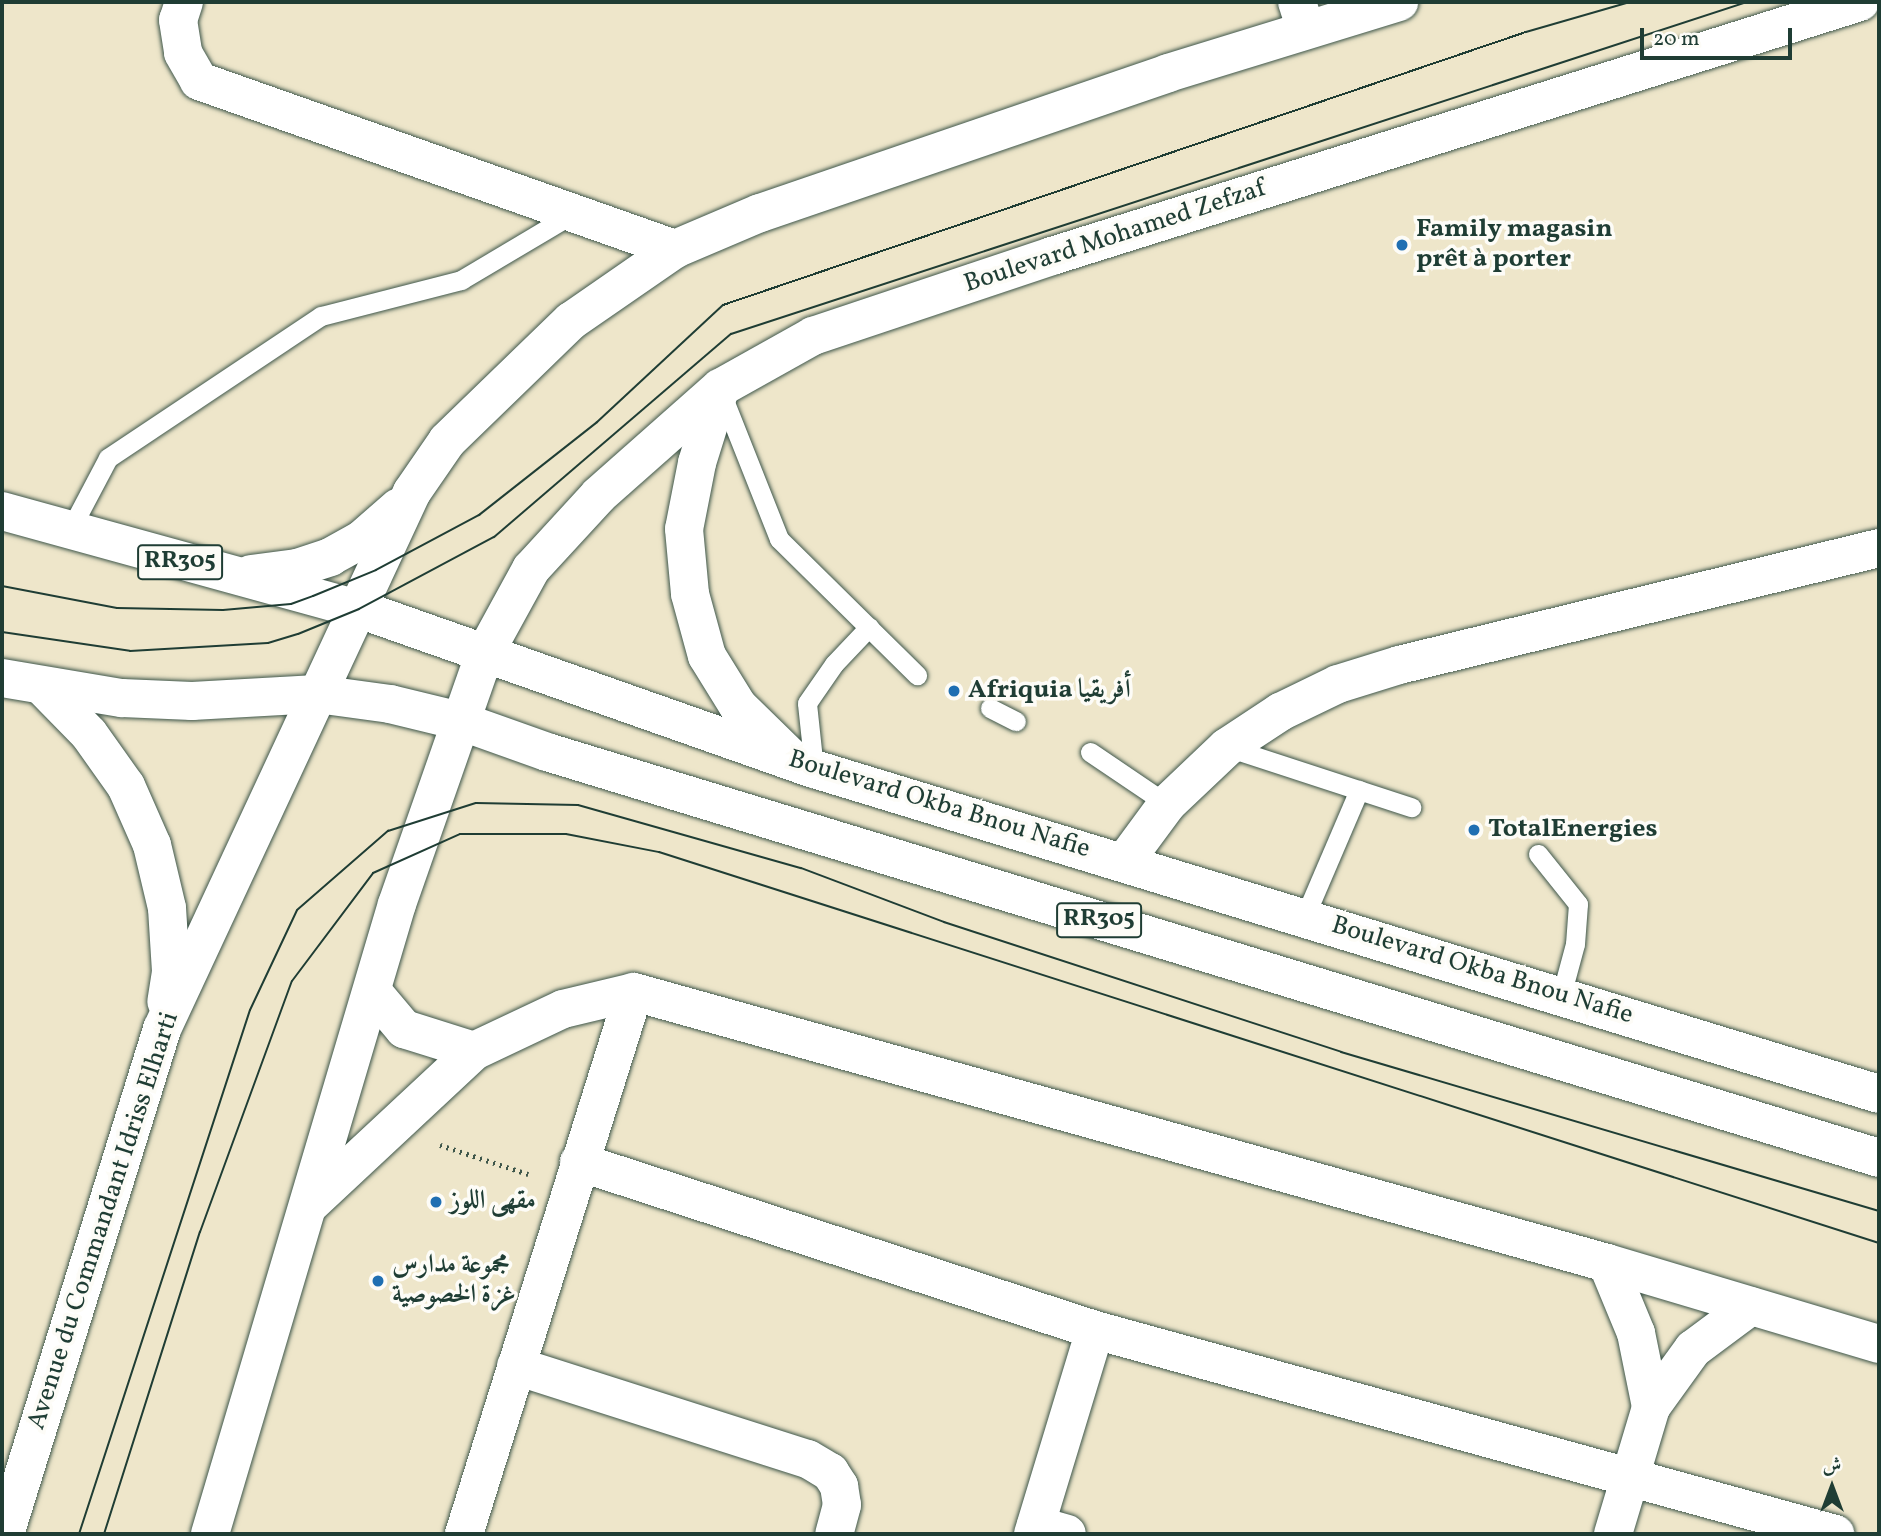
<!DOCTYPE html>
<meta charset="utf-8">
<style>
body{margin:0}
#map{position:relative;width:1881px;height:1536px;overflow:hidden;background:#eee6ca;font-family:Vollkorn,Amiri,serif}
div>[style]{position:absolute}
.path>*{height:4.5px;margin-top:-2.25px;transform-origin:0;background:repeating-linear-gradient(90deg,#3e564a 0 2px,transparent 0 7px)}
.roads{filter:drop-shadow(0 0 2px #3e564a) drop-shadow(0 0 2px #3e564a)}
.service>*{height:19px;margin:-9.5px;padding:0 9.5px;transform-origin:9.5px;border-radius:9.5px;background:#fff}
.minor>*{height:38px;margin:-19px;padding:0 19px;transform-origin:19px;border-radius:19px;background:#fff}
.primary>*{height:38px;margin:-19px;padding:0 19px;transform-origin:19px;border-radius:19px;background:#fff}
.tram>*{height:2px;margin:-1px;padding:0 1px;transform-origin:1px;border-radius:1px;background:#1f3d34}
.dots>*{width:19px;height:19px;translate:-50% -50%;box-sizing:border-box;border:4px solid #fdfcf7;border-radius:50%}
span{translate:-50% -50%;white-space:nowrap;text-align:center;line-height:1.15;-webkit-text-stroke:7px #fdfcf7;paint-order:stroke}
.shield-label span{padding:2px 5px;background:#fdfcf7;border:2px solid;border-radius:5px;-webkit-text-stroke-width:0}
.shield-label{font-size:24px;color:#1f3d34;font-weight:700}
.poi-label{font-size:26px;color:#1f3d34;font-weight:700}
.left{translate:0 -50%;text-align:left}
.street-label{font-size:26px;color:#1f3d34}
.frame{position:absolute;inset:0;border:4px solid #1f3d34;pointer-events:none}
.north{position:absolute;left:1797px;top:1452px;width:70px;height:70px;-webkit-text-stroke:5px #fdfcf7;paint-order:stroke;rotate:0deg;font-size:19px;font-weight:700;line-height:28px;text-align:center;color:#1f3d34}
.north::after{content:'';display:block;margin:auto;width:24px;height:32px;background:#1f3d34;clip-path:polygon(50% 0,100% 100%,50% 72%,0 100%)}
.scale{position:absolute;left:1640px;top:28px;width:152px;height:32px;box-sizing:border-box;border:4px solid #1f3d34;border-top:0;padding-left:9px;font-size:21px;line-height:24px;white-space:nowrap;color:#1f3d34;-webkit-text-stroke:5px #fdfcf7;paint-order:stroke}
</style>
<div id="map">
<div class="path">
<div style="left:440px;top:1145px;width:93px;rotate:18.2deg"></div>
</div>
<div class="roads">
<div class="service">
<div style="left:722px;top:395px;width:155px;rotate:68.4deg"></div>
<div style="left:779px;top:539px;width:194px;rotate:44.6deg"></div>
<div style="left:70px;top:530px;width:81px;rotate:-62.2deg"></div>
<div style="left:108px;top:458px;width:256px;rotate:-33.7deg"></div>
<div style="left:321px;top:316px;width:145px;rotate:-14.4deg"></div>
<div style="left:461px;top:280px;width:129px;rotate:-30.7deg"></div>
<div style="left:990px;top:708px;width:29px;rotate:27deg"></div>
<div style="left:1227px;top:747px;width:194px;rotate:18.1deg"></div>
<div style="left:1090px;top:752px;width:93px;rotate:34deg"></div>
<div style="left:814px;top:769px;width:66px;rotate:-96.1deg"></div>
<div style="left:807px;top:703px;width:47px;rotate:-55.3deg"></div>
<div style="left:834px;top:664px;width:51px;rotate:-46.6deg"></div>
<div style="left:1538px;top:854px;width:64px;rotate:51.3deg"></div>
<div style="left:1578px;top:904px;width:40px;rotate:94.3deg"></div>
<div style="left:1575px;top:944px;width:54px;rotate:105.1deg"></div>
<div style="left:1305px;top:916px;width:137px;rotate:-66.8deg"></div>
</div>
<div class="minor">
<div style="left:184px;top:2px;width:19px;rotate:108deg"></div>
<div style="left:178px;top:20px;width:33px;rotate:81deg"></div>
<div style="left:183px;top:53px;width:32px;rotate:60deg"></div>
<div style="left:199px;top:81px;width:505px;rotate:19.44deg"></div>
<div style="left:1297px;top:2px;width:28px;rotate:72deg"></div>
<div style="left:1125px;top:861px;width:71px;rotate:-53.6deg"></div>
<div style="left:1167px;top:804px;width:83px;rotate:-43.5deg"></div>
<div style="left:1227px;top:747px;width:64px;rotate:-33.4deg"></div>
<div style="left:1280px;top:712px;width:64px;rotate:-25.8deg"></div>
<div style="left:1338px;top:684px;width:64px;rotate:-17.3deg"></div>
<div style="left:1399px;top:665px;width:494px;rotate:-13.7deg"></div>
<div style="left:372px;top:991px;width:50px;rotate:49.9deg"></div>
<div style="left:404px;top:1029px;width:73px;rotate:17.4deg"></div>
<div style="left:579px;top:1162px;width:543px;rotate:18.03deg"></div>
<div style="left:1095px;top:1330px;width:768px;rotate:15.41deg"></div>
<div style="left:309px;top:1205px;width:226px;rotate:-43deg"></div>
<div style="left:474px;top:1051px;width:98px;rotate:-25.3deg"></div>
<div style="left:563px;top:1009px;width:73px;rotate:-13.5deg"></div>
<div style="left:634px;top:992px;width:1010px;rotate:15.56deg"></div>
<div style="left:1607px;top:1263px;width:284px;rotate:16.6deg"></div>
<div style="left:1607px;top:1263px;width:76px;rotate:67.5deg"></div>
<div style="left:1636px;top:1333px;width:76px;rotate:78.5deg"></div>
<div style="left:516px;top:1366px;width:306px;rotate:17.7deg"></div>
<div style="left:808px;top:1459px;width:26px;rotate:31deg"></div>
<div style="left:830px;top:1472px;width:17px;rotate:57deg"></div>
<div style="left:839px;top:1486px;width:19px;rotate:81deg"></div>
<div style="left:842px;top:1505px;width:30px;rotate:105deg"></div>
<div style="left:1036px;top:1525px;width:32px;rotate:16deg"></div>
<div style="left:464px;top:1534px;width:568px;rotate:-72.59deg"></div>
<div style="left:1033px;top:1534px;width:213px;rotate:-73.1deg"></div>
<div style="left:1613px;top:1534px;width:133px;rotate:-73.3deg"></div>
<div style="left:1651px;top:1407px;width:72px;rotate:-54.1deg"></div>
<div style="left:1693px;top:1349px;width:72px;rotate:-36.6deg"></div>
</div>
<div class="primary">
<div style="left:720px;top:389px;width:77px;rotate:107.3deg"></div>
<div style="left:697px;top:463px;width:67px;rotate:101.1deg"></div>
<div style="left:684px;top:529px;width:65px;rotate:84.7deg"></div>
<div style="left:690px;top:594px;width:64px;rotate:74.7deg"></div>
<div style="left:707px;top:656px;width:59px;rotate:58.2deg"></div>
<div style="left:738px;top:706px;width:71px;rotate:44.4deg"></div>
<div style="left:2px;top:511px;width:370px;rotate:15.4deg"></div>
<div style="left:359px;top:609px;width:482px;rotate:19.4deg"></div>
<div style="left:814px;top:769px;width:1113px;rotate:16.97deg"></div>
<div style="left:251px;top:574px;width:46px;rotate:-7.4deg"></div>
<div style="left:297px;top:568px;width:35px;rotate:-18deg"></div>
<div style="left:330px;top:557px;width:35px;rotate:-29deg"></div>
<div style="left:361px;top:540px;width:50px;rotate:-41deg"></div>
<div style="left:2px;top:678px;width:122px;rotate:9.5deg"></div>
<div style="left:122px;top:698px;width:70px;rotate:2.5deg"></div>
<div style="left:192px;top:701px;width:125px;rotate:-3.2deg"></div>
<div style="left:317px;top:694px;width:74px;rotate:7.8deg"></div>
<div style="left:390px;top:704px;width:72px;rotate:13.7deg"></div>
<div style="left:460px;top:721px;width:92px;rotate:19.6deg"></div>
<div style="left:547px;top:752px;width:1393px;rotate:16.95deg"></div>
<div style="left:44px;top:688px;width:64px;rotate:45.6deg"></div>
<div style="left:89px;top:734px;width:64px;rotate:54.6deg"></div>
<div style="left:126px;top:786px;width:64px;rotate:66.2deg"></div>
<div style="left:152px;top:845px;width:65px;rotate:76.6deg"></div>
<div style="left:167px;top:908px;width:64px;rotate:86.4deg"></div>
<div style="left:171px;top:972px;width:30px;rotate:99deg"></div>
<div style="left:5px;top:1534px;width:529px;rotate:-72.73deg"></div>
<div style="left:162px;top:1029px;width:592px;rotate:-65.04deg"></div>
<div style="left:412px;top:492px;width:62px;rotate:-55.5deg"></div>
<div style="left:447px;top:441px;width:173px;rotate:-44.1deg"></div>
<div style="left:571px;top:321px;width:126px;rotate:-34.7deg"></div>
<div style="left:675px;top:249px;width:92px;rotate:-23deg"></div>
<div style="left:760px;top:213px;width:431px;rotate:-18.9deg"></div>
<div style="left:1168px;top:73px;width:242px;rotate:-17.1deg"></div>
<div style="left:210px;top:1534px;width:657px;rotate:-73.47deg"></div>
<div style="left:397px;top:904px;width:266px;rotate:-70.7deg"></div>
<div style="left:485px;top:653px;width:96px;rotate:-61.3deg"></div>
<div style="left:531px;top:569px;width:100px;rotate:-47.4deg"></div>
<div style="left:599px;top:495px;width:162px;rotate:-41.5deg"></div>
<div style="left:720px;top:388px;width:107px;rotate:-29.2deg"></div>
<div style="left:813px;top:336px;width:252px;rotate:-18.5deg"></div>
<div style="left:1052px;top:256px;width:847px;rotate:-17.45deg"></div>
</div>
</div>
<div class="tram">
<div style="left:2px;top:586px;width:117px;rotate:10.8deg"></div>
<div style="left:117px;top:608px;width:106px;rotate:1.1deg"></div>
<div style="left:223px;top:610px;width:68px;rotate:-5deg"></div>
<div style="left:291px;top:604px;width:23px;rotate:-20deg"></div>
<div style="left:313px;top:596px;width:68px;rotate:-22.4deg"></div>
<div style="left:376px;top:570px;width:117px;rotate:-28.1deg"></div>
<div style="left:479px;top:515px;width:150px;rotate:-38.2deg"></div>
<div style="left:597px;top:422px;width:172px;rotate:-42.9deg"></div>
<div style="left:723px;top:305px;width:848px;rotate:-18.78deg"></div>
<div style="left:1526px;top:32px;width:108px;rotate:-16.1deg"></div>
<div style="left:2px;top:632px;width:129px;rotate:8.4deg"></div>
<div style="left:130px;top:651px;width:138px;rotate:-3.3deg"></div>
<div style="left:268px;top:643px;width:31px;rotate:-17deg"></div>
<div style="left:298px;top:634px;width:66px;rotate:-22.3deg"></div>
<div style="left:359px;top:609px;width:153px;rotate:-28.1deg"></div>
<div style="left:494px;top:537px;width:312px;rotate:-40.6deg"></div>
<div style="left:731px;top:334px;width:1069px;rotate:-18.1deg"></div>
<div style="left:79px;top:1534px;width:551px;rotate:-71.93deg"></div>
<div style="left:250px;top:1010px;width:110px;rotate:-64.8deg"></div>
<div style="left:297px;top:910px;width:121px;rotate:-41deg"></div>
<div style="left:388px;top:831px;width:92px;rotate:-17.7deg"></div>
<div style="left:476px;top:803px;width:102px;rotate:1.1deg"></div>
<div style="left:578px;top:805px;width:232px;rotate:15.8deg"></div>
<div style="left:801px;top:868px;width:153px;rotate:20.7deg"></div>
<div style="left:944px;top:922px;width:418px;rotate:18.1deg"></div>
<div style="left:1341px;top:1052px;width:561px;rotate:16.46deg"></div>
<div style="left:104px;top:1534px;width:317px;rotate:-72.4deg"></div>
<div style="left:200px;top:1232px;width:267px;rotate:-69.9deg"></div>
<div style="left:292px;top:981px;width:135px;rotate:-53.1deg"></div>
<div style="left:373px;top:873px;width:95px;rotate:-24.1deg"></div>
<div style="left:460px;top:834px;width:106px"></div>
<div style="left:566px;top:834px;width:95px;rotate:11deg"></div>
<div style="left:659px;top:852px;width:1281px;rotate:17.77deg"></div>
</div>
<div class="dots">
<div style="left:1402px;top:245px;background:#1f6fb2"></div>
<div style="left:954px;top:691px;background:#1f6fb2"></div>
<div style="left:1474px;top:830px;background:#1f6fb2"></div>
<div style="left:436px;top:1202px;background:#1f6fb2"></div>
<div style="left:378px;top:1281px;background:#1f6fb2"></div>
</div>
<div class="shield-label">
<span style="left:180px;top:562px">RR305</span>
<span style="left:1099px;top:920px">RR305</span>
</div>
<div class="poi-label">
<span class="left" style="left:1416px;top:245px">Family magasin<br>prêt à porter</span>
<span class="left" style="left:968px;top:691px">Afriquia أفريقيا</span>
<span class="left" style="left:1488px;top:830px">TotalEnergies</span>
<span class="left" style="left:450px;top:1202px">مقهى اللوز</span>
<span class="left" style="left:392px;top:1281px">مجموعة مدارس<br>غزة الخصوصية</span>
</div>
<div class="street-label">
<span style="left:1115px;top:237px;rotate:-18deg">Boulevard Mohamed Zefzaf</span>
<span style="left:939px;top:805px;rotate:17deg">Boulevard Okba Bnou Nafie</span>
<span style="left:1482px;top:971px;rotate:17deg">Boulevard Okba Bnou Nafie</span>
<span style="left:104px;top:1221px;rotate:-72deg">Avenue du Commandant Idriss Elharti</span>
</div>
<div class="frame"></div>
<div class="north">ش</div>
<div class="scale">20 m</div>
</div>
